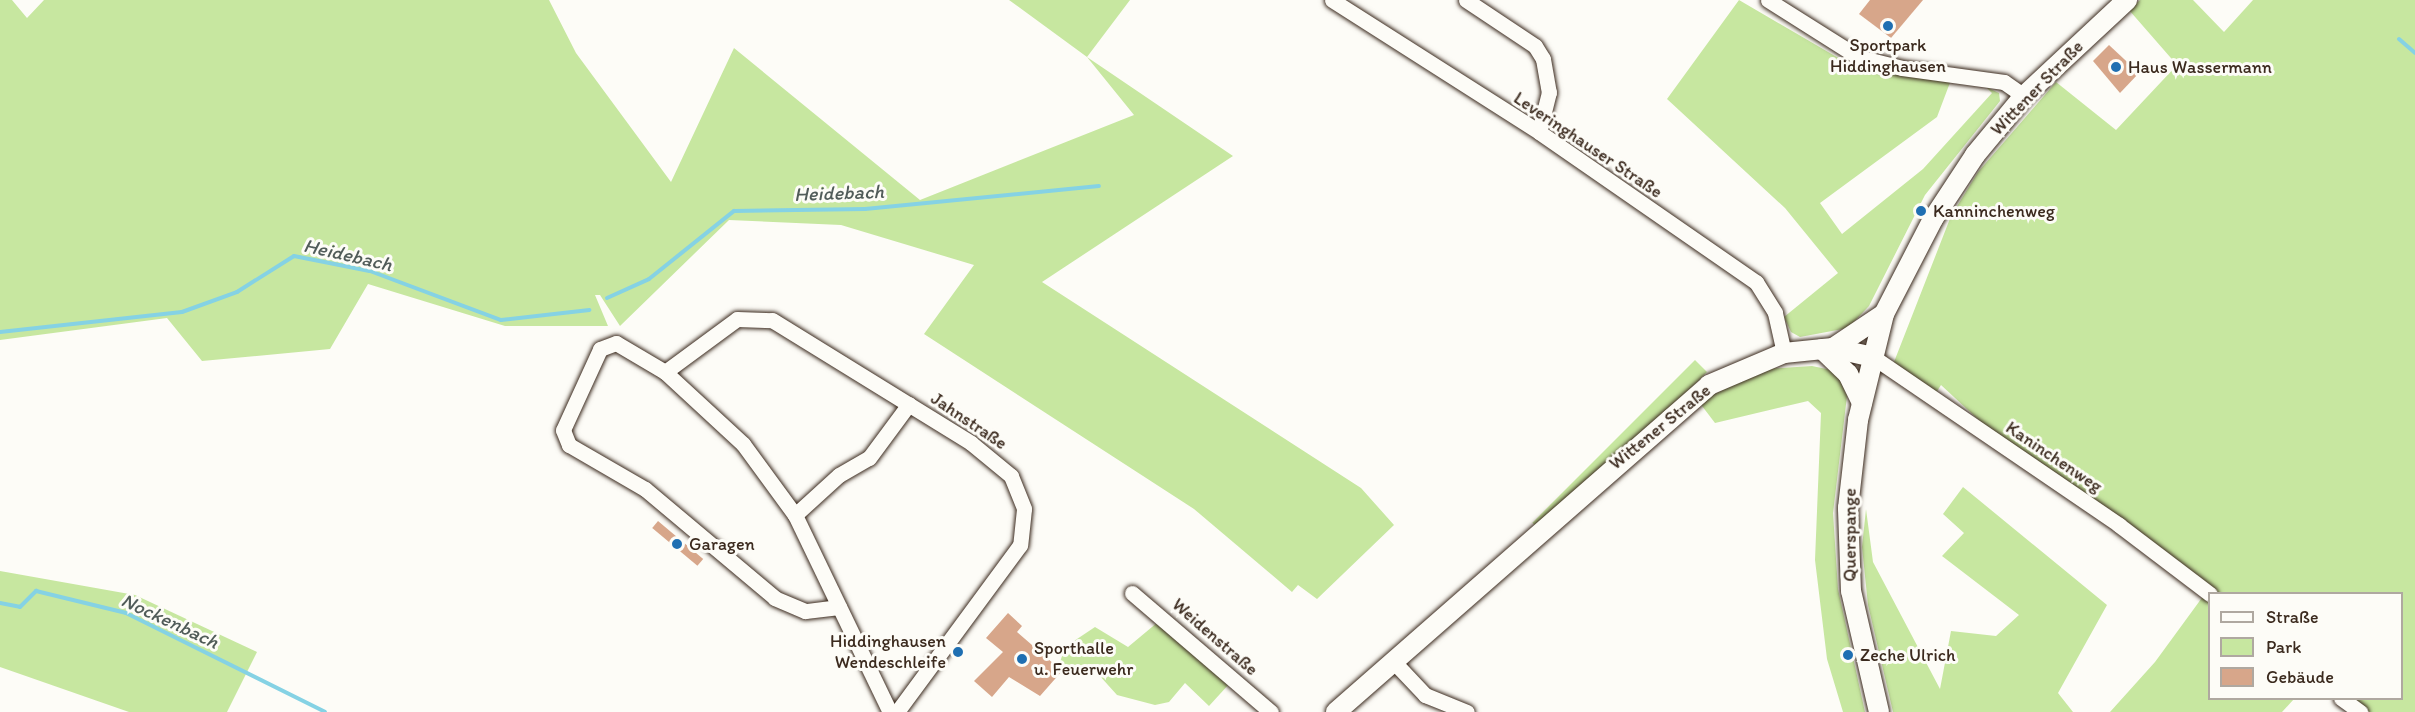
<!DOCTYPE html>
<meta charset="utf-8">
<style>
body{margin:0}
#map{position:relative;width:2415px;height:712px;overflow:hidden;background:#fdfcf7;font-family:Itim,sans-serif}
div>[style]{position:absolute}
.green>*{inset:0;background:#c7e7a0;transform-origin:0 0}
.stream>*{height:4px;margin:-2px;padding:0 2px;transform-origin:2px;border-radius:2px;background:#85d2e4}
.building>*{inset:0;background:#d7a68a;transform-origin:0 0}
.roads{filter:drop-shadow(0 0 2px #3b2a1e) drop-shadow(0 0 2px #3b2a1e)}
.minor>*{height:15px;margin:-7.5px;padding:0 7.5px;transform-origin:7.5px;border-radius:7.5px;background:#fdfcf7}
.major>*{height:20px;margin:-10px;padding:0 10px;transform-origin:10px;border-radius:10px;background:#fdfcf7}
.dots>*{width:16px;height:16px;translate:-50% -50%;box-sizing:border-box;border:3px solid #fdfcf7;border-radius:50%}
span{translate:-50% -50%;white-space:nowrap;text-align:center;line-height:1.15;-webkit-text-stroke:6px #fdfcf7;paint-order:stroke}
.poi-label{font-size:18px;color:#3b2a1e}
.left{translate:0 -50%;text-align:left}
.right{translate:-100% -50%;text-align:right}
.street-label{font-size:18px;color:#3b2a1e}
.water-label{font-size:20px;color:#515c59;font-style:italic}
.legend{position:absolute;left:2208px;top:592px;width:195px;height:108px;box-sizing:border-box;background:#fdfcf7;border:2px solid #afa8a0;margin:0;padding:8px 10px;list-style:none;font-size:18px;color:#3b2a1e}
.legend li{display:flex;align-items:center;gap:12px;height:30px}
.legend b{width:30px;border:2px solid #afa8a0}
</style>
<div id="map">
<div class="green">
<div style="clip-path:polygon(0 0,12px 0,27px 18px,44px 0,549px 0,576px 53px,671px 182px,734px 48px,920px 200px,1134px 115px,1087px 57px,1009px 0,1130px 0,1087px 57px,1233px 156px,1042px 282px,1361px 488px,1394px 525px,1317px 599px,1298px 585px,1292px 592px,1194px 509px,924px 334px,974px 265px,841px 225px,729px 220px,620px 326px,600px 295px,595px 295px,608px 326px,505px 326px,368px 284px,330px 349px,202px 361px,167px 318px,0 340px)"></div>
<div style="clip-path:polygon(1739px 0,1847px 63px,1951px 80px,1937px 117px,1820px 203px,1842px 234px,1923px 169px,1992px 93px,1986px 87px,1999px 93px,2000px 101px,1925px 195px,1869px 306px,1848px 328px,1800px 337px,1791px 332px,1784px 317px,1838px 273px,1785px 208px,1667px 99px)"></div>
<div style="clip-path:polygon(2140px 0,2193px 0,2224px 32px,2253px 0,2415px 0,2415px 712px,2366px 712px,2347px 699px,2402px 698px,2402px 594px,2216px 593px,1982px 423px,1941px 385px,1936px 393px,1894px 362px,1951px 216px,1978px 172px,2056px 82px,2116px 130px,2177px 65px,2129px 10px)"></div>
<div style="left:1695px;top:360px;width:17px;height:230px;rotate:45deg"></div>
<div style="clip-path:polygon(1812px 366px,1836px 371px,1847px 396px,1833px 513px,1838px 589px,1865px 712px,1843px 712px,1827px 659px,1815px 560px,1821px 413px,1808px 401px,1715px 423px,1699px 402px,1764px 369px)"></div>
<div style="clip-path:polygon(1963px 487px,2107px 605px,2058px 693px,2073px 712px,1893px 712px,1868px 605px,1862px 547px,1866px 509px,1873px 562px,1940px 689px,1951px 631px,1996px 636px,2019px 615px,1942px 556px,1964px 533px,1943px 514px)"></div>
<div style="clip-path:polygon(0 571px,135px 595px,257px 652px,227px 712px,129px 712px,0 667px)"></div>
<div style="clip-path:polygon(2204px 595px,2209px 600px,2210px 698px,2294px 699px,2282px 712px,2110px 712px,2155px 662px)"></div>
<div style="clip-path:polygon(1158px 622px,1230px 683px,1209px 706px,1185px 683px,1169px 702px,1155px 705px,1117px 695px,1089px 664px,1072px 671px,1060px 662px,1065px 647px,1095px 627px,1128px 647px)"></div>
</div>
<div class="stream">
<div style="left:2399px;top:39px;width:21px;rotate:41deg"></div>
<div style="left:607px;top:298px;width:46px;rotate:-24.3deg"></div>
<div style="left:649px;top:279px;width:109px;rotate:-38.7deg"></div>
<div style="left:734px;top:211px;width:131px;rotate:-0.9deg"></div>
<div style="left:865px;top:209px;width:235px;rotate:-5.6deg"></div>
<div style="left:0;top:332px;width:183px;rotate:-6.3deg"></div>
<div style="left:182px;top:312px;width:59px;rotate:-20deg"></div>
<div style="left:237px;top:292px;width:67px;rotate:-32.3deg"></div>
<div style="left:294px;top:256px;width:77px;rotate:11.2deg"></div>
<div style="left:370px;top:271px;width:140px;rotate:20.5deg"></div>
<div style="left:501px;top:320px;width:89px;rotate:-6.5deg"></div>
<div style="left:0;top:603px;width:20px;rotate:11deg"></div>
<div style="left:20px;top:607px;width:23px;rotate:-45deg"></div>
<div style="left:36px;top:591px;width:93px;rotate:13.7deg"></div>
<div style="left:126px;top:613px;width:222px;rotate:26.4deg"></div>
</div>
<div class="building">
<div style="clip-path:polygon(1870px 0,1923px 0,1891px 38px,1859px 14px)"></div>
<div style="clip-path:polygon(2109px 45px,2139px 73px,2120px 93px,2093px 61px)"></div>
<div style="left:658px;top:521px;width:59px;height:9px;rotate:40deg"></div>
<div style="clip-path:polygon(1008px 613px,1022px 626px,1017px 632px,1062px 671px,1040px 696px,1009px 677px,992px 697px,974px 681px,1003px 652px,986px 638px)"></div>
</div>
<div class="roads">
<div class="minor">
<div style="left:1332px;top:0;width:246px;rotate:32.5deg"></div>
<div style="left:1539px;top:132px;width:264px;rotate:34.7deg"></div>
<div style="left:1756px;top:282px;width:36px;rotate:58deg"></div>
<div style="left:1775px;top:313px;width:41px;rotate:77.3deg"></div>
<div style="left:1466px;top:0;width:83px;rotate:33.7deg"></div>
<div style="left:1535px;top:46px;width:15px;rotate:58deg"></div>
<div style="left:1543px;top:59px;width:34px;rotate:80deg"></div>
<div style="left:1549px;top:92px;width:41px;rotate:104deg"></div>
<div style="left:1768px;top:0;width:107px;rotate:32.3deg"></div>
<div style="left:1858px;top:57px;width:45px;rotate:14deg"></div>
<div style="left:1902px;top:68px;width:103px;rotate:7.8deg"></div>
<div style="left:2004px;top:82px;width:24px;rotate:35deg"></div>
<div style="left:1873px;top:357px;width:298px;rotate:34.3deg"></div>
<div style="left:2119px;top:525px;width:114px;rotate:37.2deg"></div>
<div style="left:665px;top:372px;width:89px;rotate:-36.4deg"></div>
<div style="left:737px;top:319px;width:35px;rotate:2deg"></div>
<div style="left:772px;top:320px;width:234px;rotate:31.7deg"></div>
<div style="left:971px;top:443px;width:52px;rotate:39.5deg"></div>
<div style="left:1011px;top:476px;width:35px;rotate:68deg"></div>
<div style="left:1024px;top:509px;width:36px;rotate:96deg"></div>
<div style="left:1020px;top:545px;width:207px;rotate:126.4deg"></div>
<div style="left:795px;top:515px;width:59px;rotate:-42.3deg"></div>
<div style="left:839px;top:475px;width:34px;rotate:-30deg"></div>
<div style="left:869px;top:458px;width:67px;rotate:-53.5deg"></div>
<div style="left:1132px;top:593px;width:183px;rotate:40.6deg"></div>
<div style="left:839px;top:607px;width:34px;rotate:173deg"></div>
<div style="left:805px;top:611px;width:33px;rotate:-157deg"></div>
<div style="left:775px;top:598px;width:170px;rotate:-140deg"></div>
<div style="left:645px;top:489px;width:88px;rotate:-149.9deg"></div>
<div style="left:569px;top:445px;width:16px;rotate:-112deg"></div>
<div style="left:563px;top:430px;width:89px;rotate:-65.4deg"></div>
<div style="left:600px;top:349px;width:17px;rotate:-21deg"></div>
<div style="left:616px;top:343px;width:57px;rotate:30.6deg"></div>
<div style="left:665px;top:372px;width:106px;rotate:42.7deg"></div>
<div style="left:743px;top:444px;width:88px;rotate:53.8deg"></div>
<div style="left:795px;top:515px;width:219px;rotate:64.3deg"></div>
<div style="left:1393px;top:661px;width:47px;rotate:46.7deg"></div>
<div style="left:1425px;top:695px;width:45px;rotate:22deg"></div>
<div style="left:2341px;top:698px;width:24px;rotate:36deg"></div>
</div>
<div class="major">
<div style="left:1833px;top:348px;width:61px;rotate:-33.7deg"></div>
<div style="left:1822px;top:349px;width:36px;rotate:44deg"></div>
<div style="left:1848px;top:374px;width:32px;rotate:64deg"></div>
<div style="left:1336px;top:712px;width:496px;rotate:-41.2deg"></div>
<div style="left:1709px;top:385px;width:82px;rotate:-23.1deg"></div>
<div style="left:1784px;top:353px;width:49px;rotate:-5.8deg"></div>
<div style="left:1833px;top:348px;width:41px;rotate:12.7deg"></div>
<div style="left:1879px;top:712px;width:124px;rotate:-103deg"></div>
<div style="left:1851px;top:591px;width:83px;rotate:-92.1deg"></div>
<div style="left:1848px;top:508px;width:89px;rotate:-83.5deg"></div>
<div style="left:1858px;top:420px;width:109px;rotate:-76.2deg"></div>
<div style="left:1884px;top:314px;width:107px;rotate:-62.7deg"></div>
<div style="left:1933px;top:219px;width:77px;rotate:-56.7deg"></div>
<div style="left:1975px;top:155px;width:77px;rotate:-50.3deg"></div>
<div style="left:2024px;top:96px;width:141px;rotate:-43deg"></div>
</div>
</div>
<div class="dots">
<div style="left:1888px;top:26px;background:#1f6fb2"></div>
<div style="left:2116px;top:67px;background:#1f6fb2"></div>
<div style="left:1921px;top:211px;background:#1f6fb2"></div>
<div style="left:677px;top:544px;background:#1f6fb2"></div>
<div style="left:958px;top:652px;background:#1f6fb2"></div>
<div style="left:1848px;top:655px;background:#1f6fb2"></div>
<div style="left:1022px;top:659px;background:#1f6fb2"></div>
</div>
<div class="poi-label">
<span style="left:1888px;top:56px">Sportpark<br>Hiddinghausen</span>
<span class="left" style="left:2128px;top:67px">Haus Wassermann</span>
<span class="left" style="left:1933px;top:211px">Kanninchenweg</span>
<span class="left" style="left:689px;top:544px">Garagen</span>
<span class="right" style="left:946px;top:652px">Hiddinghausen<br>Wendeschleife</span>
<span class="left" style="left:1034px;top:659px">Sporthalle<br>u. Feuerwehr</span>
<span class="left" style="left:1860px;top:655px">Zeche Ulrich</span>
</div>
<div class="street-label">
<span style="left:2037px;top:88px;rotate:-46deg">Wittener Straße</span>
<span style="left:1588px;top:145px;rotate:34deg">Leveringhauser Straße</span>
<span style="left:969px;top:421px;rotate:34deg">Jahnstraße</span>
<span style="left:1660px;top:427px;rotate:-39deg">Wittener Straße</span>
<span style="left:2054px;top:457px;rotate:34deg">Kaninchenweg</span>
<span style="left:1850px;top:535px;rotate:-90deg">Querspange</span>
<span style="left:1215px;top:637px;rotate:41deg">Weidenstraße</span>
</div>
<div class="water-label">
<span style="left:839px;top:193px;rotate:-2deg">Heidebach</span>
<span style="left:348px;top:255px;rotate:13deg">Heidebach</span>
<span style="left:170px;top:621px;rotate:25deg">Nockenbach</span>
</div>
<ul class="legend">
<li><b style="height:8px;background:#fdfcf7"></b>Straße</li>
<li><b style="height:16px;background:#c7e7a0"></b>Park</li>
<li><b style="height:16px;background:#d7a68a"></b>Gebäude</li>
</ul>
</div>
